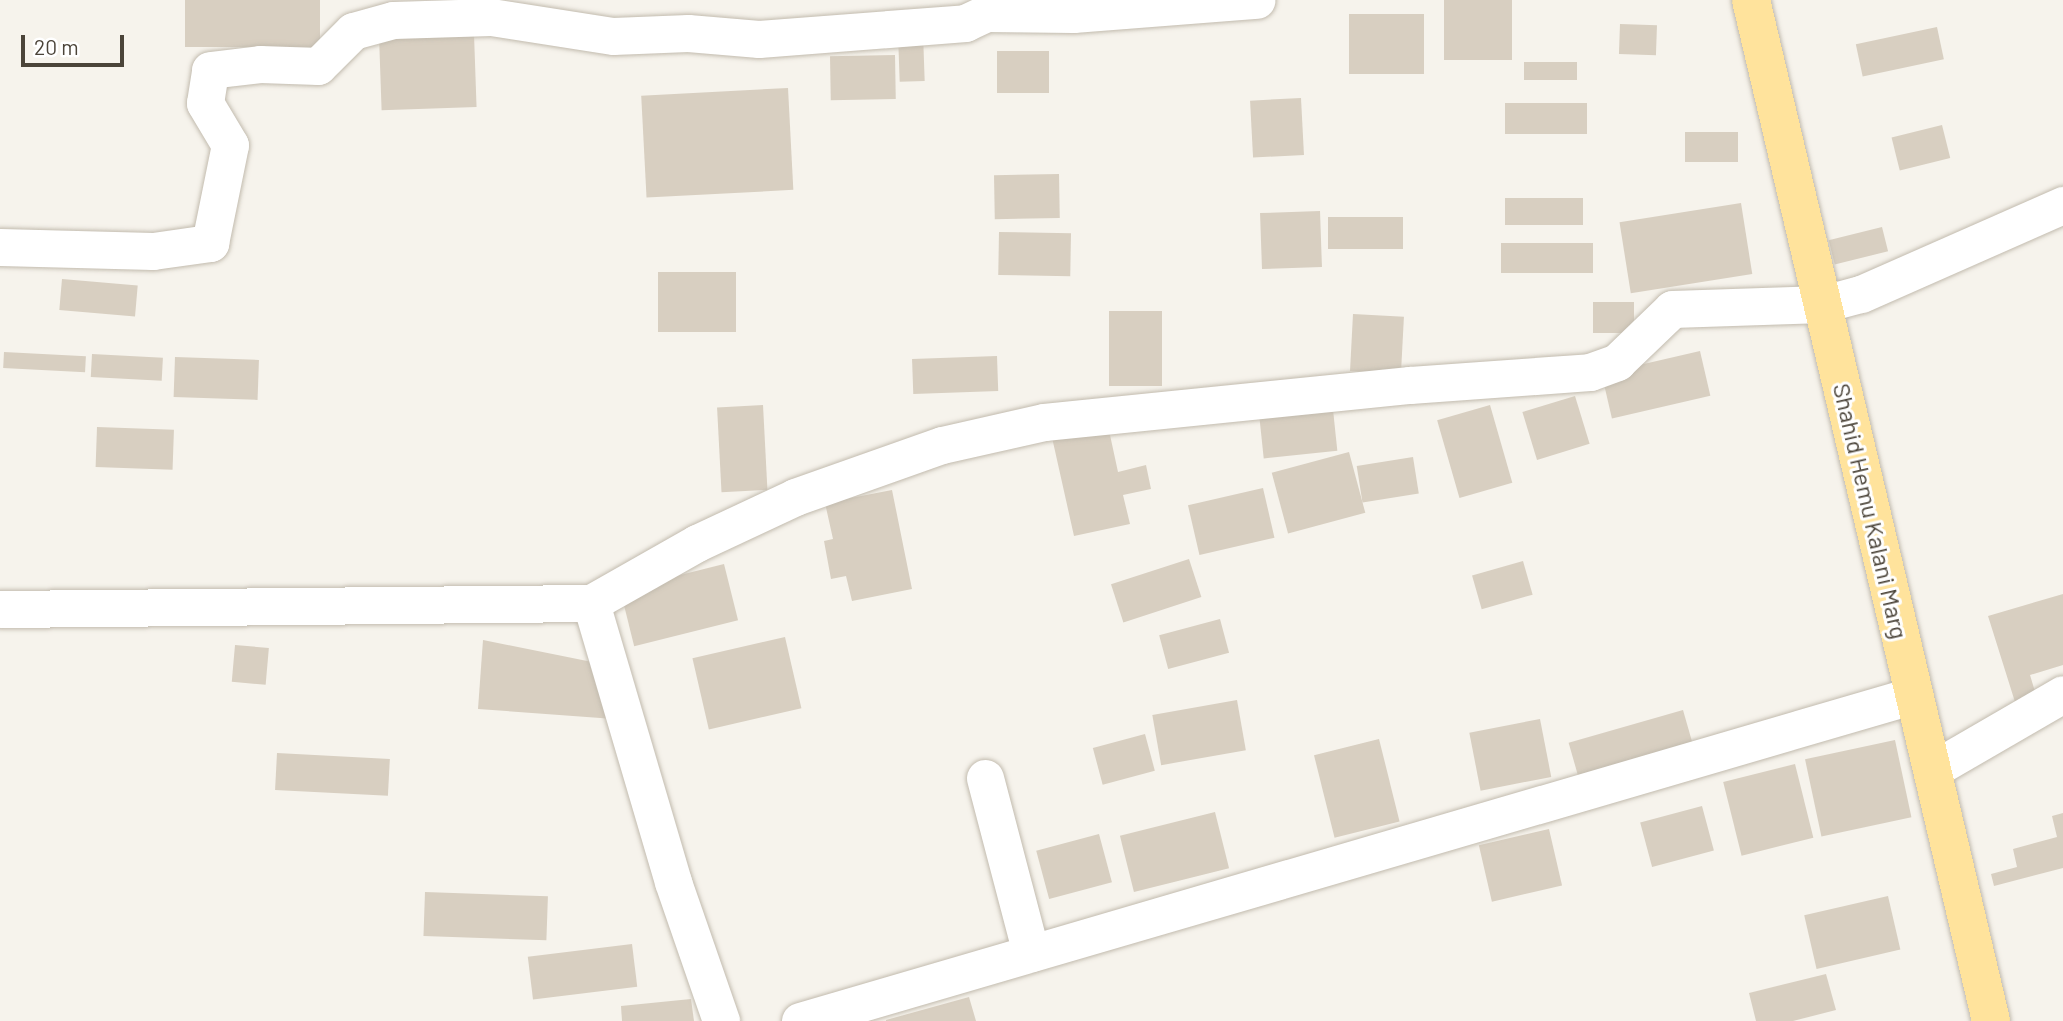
<!DOCTYPE html>
<style>
body{margin:0}
#map{position:relative;width:2063px;height:1021px;overflow:hidden;background:#f6f3ec;font-family:Barlow,sans-serif}
div>[style]{position:absolute}
.building>*{inset:0;background:#d8cfc1;transform-origin:0 0}
.roads{filter:drop-shadow(0 0 2px #c2bbae) drop-shadow(0 0 2px #c2bbae)}
.minor>*{height:37px;margin:-18.5px;padding:0 18.5px;transform-origin:18.5px;border-radius:18.5px;background:#fff}
.major>*{height:38px;margin:-19px;padding:0 19px;transform-origin:19px;border-radius:19px;background:#ffe39c}
span{translate:-50% -50%;white-space:nowrap;text-align:center;line-height:1.15;-webkit-text-stroke:6px #fff;paint-order:stroke}
.street-label{font-size:24px;color:#4b4439}
.scale{position:absolute;left:21px;top:35px;width:103px;height:32px;box-sizing:border-box;border:4px solid #4b4439;border-top:0;padding-left:9px;font-size:21px;line-height:24px;white-space:nowrap;color:#4b4439;-webkit-text-stroke:5px #fff;paint-order:stroke}
</style>
<div id="map">
<div class="building">
<div style="left:185px;top:0;width:135px;height:47px"></div>
<div style="left:1444px;top:0;width:68px;height:60px"></div>
<div style="left:1349px;top:14px;width:75px;height:60px"></div>
<div style="left:1620px;top:24px;width:37px;height:30px;rotate:2deg"></div>
<div style="left:1937px;top:27px;width:33px;height:83px;rotate:78deg"></div>
<div style="left:923px;top:33px;width:48px;height:25px;rotate:88deg"></div>
<div style="left:474px;top:34px;width:73px;height:95px;rotate:88deg"></div>
<div style="left:1049px;top:51px;width:42px;height:52px;rotate:90deg"></div>
<div style="left:895px;top:55px;width:44px;height:65px;rotate:89deg"></div>
<div style="left:1577px;top:62px;width:18px;height:53px;rotate:90deg"></div>
<div style="left:788px;top:88px;width:102px;height:147px;rotate:87deg"></div>
<div style="left:1301px;top:98px;width:57px;height:51px;rotate:87deg"></div>
<div style="left:1505px;top:103px;width:82px;height:31px"></div>
<div style="left:1942px;top:125px;width:34px;height:52px;rotate:76deg"></div>
<div style="left:1738px;top:132px;width:30px;height:53px;rotate:90deg"></div>
<div style="left:1059px;top:174px;width:44px;height:65px;rotate:89deg"></div>
<div style="left:1505px;top:198px;width:78px;height:27px"></div>
<div style="left:1741px;top:203px;width:72px;height:123px;rotate:81deg"></div>
<div style="left:1320px;top:211px;width:56px;height:60px;rotate:88deg"></div>
<div style="left:1403px;top:217px;width:32px;height:75px;rotate:90deg"></div>
<div style="left:1882px;top:227px;width:25px;height:55px;rotate:76deg"></div>
<div style="left:999px;top:232px;width:72px;height:43px;rotate:1deg"></div>
<div style="left:1593px;top:243px;width:30px;height:92px;rotate:90deg"></div>
<div style="left:658px;top:272px;width:78px;height:60px"></div>
<div style="left:62px;top:279px;width:76px;height:31px;rotate:5deg"></div>
<div style="left:1593px;top:302px;width:41px;height:31px"></div>
<div style="left:1109px;top:311px;width:53px;height:75px"></div>
<div style="left:1353px;top:314px;width:51px;height:57px;rotate:3deg"></div>
<div style="left:1700px;top:351px;width:46px;height:101px;rotate:77deg"></div>
<div style="left:4px;top:352px;width:82px;height:16px;rotate:3deg"></div>
<div style="left:92px;top:354px;width:71px;height:23px;rotate:3deg"></div>
<div style="left:997px;top:356px;width:35px;height:85px;rotate:88deg"></div>
<div style="left:175px;top:357px;width:84px;height:40px;rotate:2deg"></div>
<div style="left:1575px;top:396px;width:50px;height:55px;rotate:73deg"></div>
<div style="left:1332px;top:400px;width:51px;height:74px;rotate:84deg"></div>
<div style="left:763px;top:405px;width:85px;height:46px;rotate:87deg"></div>
<div style="left:1490px;top:405px;width:81px;height:55px;rotate:74deg"></div>
<div style="clip-path:polygon(1107px 421px,1118px 472px,1146px 465px,1151px 489px,1123px 495px,1130px 524px,1074px 536px,1051px 433px)"></div>
<div style="left:97px;top:427px;width:77px;height:40px;rotate:2deg"></div>
<div style="left:1349px;top:452px;width:63px;height:80px;rotate:75deg"></div>
<div style="left:1413px;top:457px;width:37px;height:57px;rotate:81deg"></div>
<div style="left:1263px;top:488px;width:51px;height:77px;rotate:77deg"></div>
<div style="clip-path:polygon(892px 490px,912px 589px,852px 601px,846px 576px,831px 579px,824px 541px,833px 539px,825px 503px)"></div>
<div style="left:1189px;top:559px;width:40px;height:82px;rotate:72deg"></div>
<div style="left:1523px;top:561px;width:35px;height:53px;rotate:74deg"></div>
<div style="left:724px;top:564px;width:58px;height:107px;rotate:76deg"></div>
<div style="clip-path:polygon(2063px 594px,2063px 665px,2030px 675px,2036px 695px,2015px 702px,1988px 616px)"></div>
<div style="left:1220px;top:619px;width:35px;height:63px;rotate:75deg"></div>
<div style="left:785px;top:637px;width:73px;height:95px;rotate:77deg"></div>
<div style="clip-path:polygon(483px 640px,602px 664px,614px 719px,478px 709px)"></div>
<div style="left:235px;top:645px;width:34px;height:37px;rotate:5deg"></div>
<div style="left:1237px;top:700px;width:51px;height:86px;rotate:80deg"></div>
<div style="left:1683px;top:710px;width:41px;height:119px;rotate:74deg"></div>
<div style="left:1540px;top:719px;width:59px;height:72px;rotate:79deg"></div>
<div style="left:1145px;top:734px;width:38px;height:54px;rotate:75deg"></div>
<div style="left:1379px;top:739px;width:85px;height:67px;rotate:76deg"></div>
<div style="left:1895px;top:740px;width:79px;height:92px;rotate:78deg"></div>
<div style="left:277px;top:753px;width:113px;height:37px;rotate:3deg"></div>
<div style="left:1795px;top:764px;width:76px;height:74px;rotate:76deg"></div>
<div style="left:1702px;top:806px;width:46px;height:64px;rotate:75deg"></div>
<div style="left:1215px;top:812px;width:58px;height:98px;rotate:76deg"></div>
<div style="clip-path:polygon(2063px 813px,2063px 868px,1994px 886px,1991px 874px,2017px 867px,2013px 849px,2057px 837px,2052px 816px)"></div>
<div style="left:1549px;top:829px;width:58px;height:72px;rotate:77deg"></div>
<div style="left:1099px;top:834px;width:50px;height:65px;rotate:75deg"></div>
<div style="left:425px;top:892px;width:123px;height:44px;rotate:2deg"></div>
<div style="left:1888px;top:896px;width:55px;height:86px;rotate:77deg"></div>
<div style="left:632px;top:944px;width:43px;height:105px;rotate:83deg"></div>
<div style="clip-path:polygon(1826px 974px,1836px 1010px,1793px 1021px,1756px 1021px,1749px 993px)"></div>
<div style="clip-path:polygon(969px 997px,976px 1021px,886px 1021px,886px 1020px)"></div>
<div style="clip-path:polygon(691px 999px,694px 1021px,622px 1021px,621px 1006px)"></div>
</div>
<div class="roads">
<div class="minor">
<div style="left:0;top:247px;width:153px;rotate:1.5deg"></div>
<div style="left:153px;top:251px;width:58px;rotate:-8deg"></div>
<div style="left:210px;top:243px;width:100px;rotate:-78.5deg"></div>
<div style="left:230px;top:145px;width:49px;rotate:-120.8deg"></div>
<div style="left:205px;top:103px;width:33px;rotate:-81deg"></div>
<div style="left:210px;top:70px;width:50px;rotate:-6.8deg"></div>
<div style="left:260px;top:64px;width:58px;rotate:2deg"></div>
<div style="left:318px;top:66px;width:49px;rotate:-45deg"></div>
<div style="left:353px;top:31px;width:41px;rotate:-15.4deg"></div>
<div style="left:393px;top:20px;width:98px;rotate:-1.8deg"></div>
<div style="left:491px;top:17px;width:123px;rotate:8.9deg"></div>
<div style="left:613px;top:36px;width:75px;rotate:-2.3deg"></div>
<div style="left:688px;top:33px;width:71px;rotate:4.8deg"></div>
<div style="left:759px;top:39px;width:207px;rotate:-4.4deg"></div>
<div style="left:965px;top:23px;width:23px;rotate:-25deg"></div>
<div style="left:986px;top:13px;width:87px;rotate:0.7deg"></div>
<div style="left:1073px;top:14px;width:184px;rotate:-4.4deg"></div>
<div style="left:591px;top:603px;width:122px;rotate:-29.5deg"></div>
<div style="left:697px;top:543px;width:108px;rotate:-25.1deg"></div>
<div style="left:795px;top:497px;width:156px;rotate:-19.5deg"></div>
<div style="left:942px;top:445px;width:105px;rotate:-12.7deg"></div>
<div style="left:1044px;top:422px;width:368px;rotate:-5.8deg"></div>
<div style="left:1410px;top:385px;width:180px;rotate:-4.1deg"></div>
<div style="left:1590px;top:372px;width:29px;rotate:-20deg"></div>
<div style="left:1617px;top:362px;width:76px;rotate:-43.9deg"></div>
<div style="left:1672px;top:309px;width:151px;rotate:-1.9deg"></div>
<div style="left:1823px;top:304px;width:39px;rotate:-15deg"></div>
<div style="left:1861px;top:294px;width:221px;rotate:-23.8deg"></div>
<div style="left:0;top:609px;width:591px;rotate:-0.58deg"></div>
<div style="left:591px;top:603px;width:291px;rotate:73.6deg"></div>
<div style="left:673px;top:882px;width:147px;rotate:70.9deg"></div>
<div style="left:1932px;top:770px;width:151px;rotate:-30.1deg"></div>
<div style="left:985px;top:778px;width:181px;rotate:75.3deg"></div>
<div style="left:800px;top:1021px;width:1161px;rotate:-16.31deg"></div>
</div>
<div class="major">
<div style="left:1751px;top:0;width:1049px;rotate:76.77deg"></div>
</div>
</div>
<div class="street-label">
<span style="left:1871px;top:511px;rotate:77deg">Shahid Hemu Kalani Marg</span>
</div>
<div class="scale">20 m</div>
</div>
